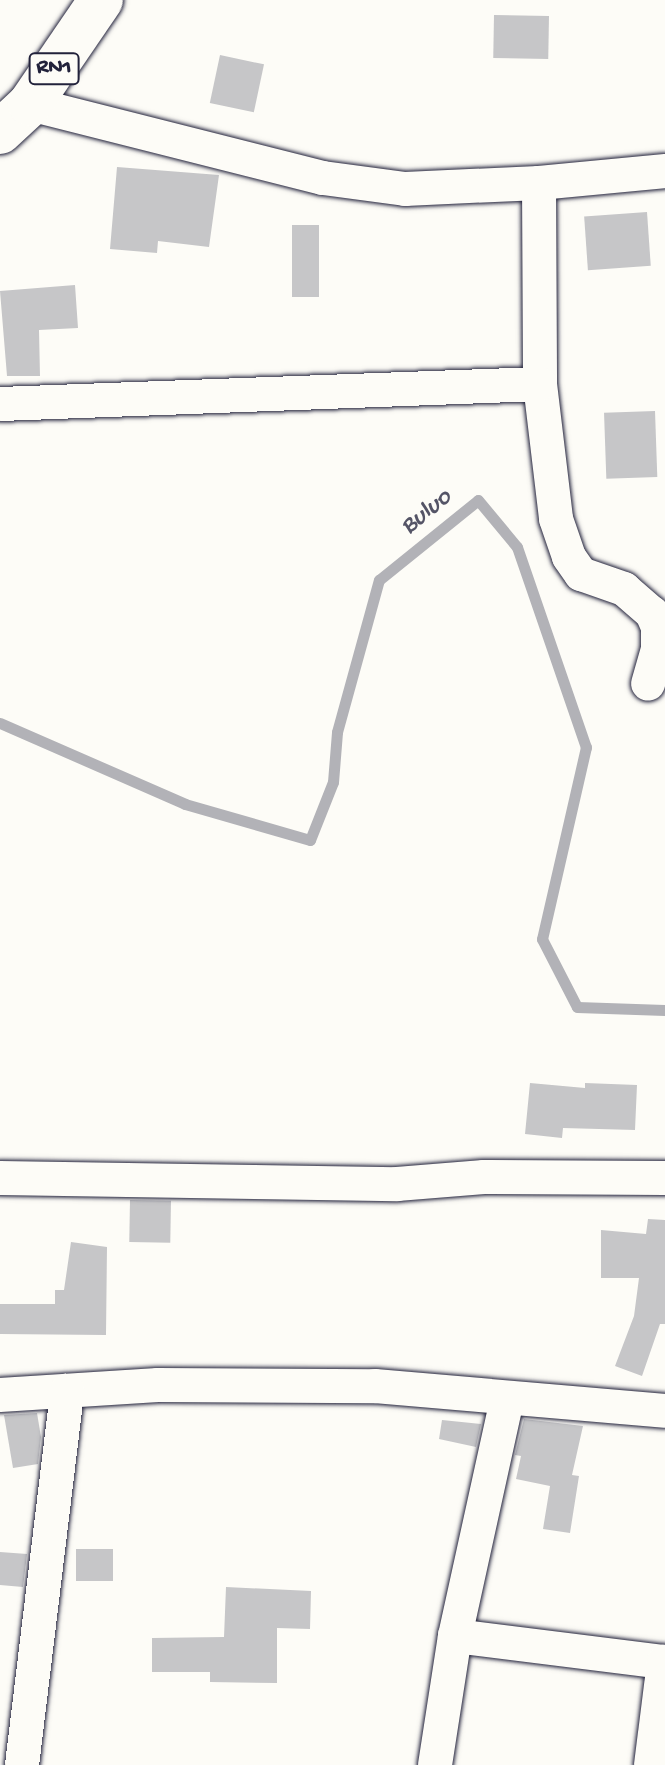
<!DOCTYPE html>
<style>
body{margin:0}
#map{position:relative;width:665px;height:1765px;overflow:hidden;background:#fdfcf7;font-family:"Gochi Hand",sans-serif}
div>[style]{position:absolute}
.stream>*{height:11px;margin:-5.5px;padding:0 5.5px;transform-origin:5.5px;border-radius:5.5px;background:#b2b2b7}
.building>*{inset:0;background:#c6c6c8;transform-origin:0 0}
.roads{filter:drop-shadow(0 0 2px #22223b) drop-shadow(0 0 2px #22223b)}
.street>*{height:34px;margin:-17px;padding:0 17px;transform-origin:17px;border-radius:17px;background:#fdfcf7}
.highway>*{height:44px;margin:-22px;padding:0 22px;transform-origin:22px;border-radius:22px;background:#fdfcf7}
span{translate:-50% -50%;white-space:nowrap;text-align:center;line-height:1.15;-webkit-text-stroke:7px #fdfcf7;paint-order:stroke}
.shield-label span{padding:2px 6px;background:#fdfcf7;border:2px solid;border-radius:6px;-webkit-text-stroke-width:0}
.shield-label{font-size:22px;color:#22223b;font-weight:700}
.water-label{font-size:26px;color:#545466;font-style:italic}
</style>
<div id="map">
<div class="stream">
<div style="left:0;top:723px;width:202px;rotate:23.6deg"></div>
<div style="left:185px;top:804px;width:130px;rotate:16.1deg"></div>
<div style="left:310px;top:840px;width:62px;rotate:-68.4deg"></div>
<div style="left:333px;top:782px;width:50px;rotate:-85.4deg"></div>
<div style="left:337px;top:732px;width:158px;rotate:-74.6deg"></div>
<div style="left:379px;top:580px;width:127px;rotate:-38.9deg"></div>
<div style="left:478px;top:500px;width:61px;rotate:50.3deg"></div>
<div style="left:517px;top:547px;width:212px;rotate:71deg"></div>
<div style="left:586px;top:747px;width:197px;rotate:102.9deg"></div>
<div style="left:542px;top:939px;width:76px;rotate:62.8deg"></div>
<div style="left:577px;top:1007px;width:88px;rotate:2deg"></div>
</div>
<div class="building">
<div style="left:494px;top:15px;width:55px;height:43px;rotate:1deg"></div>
<div style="left:220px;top:55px;width:45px;height:49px;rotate:12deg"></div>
<div style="clip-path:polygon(117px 167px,219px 175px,209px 247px,158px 241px,157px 253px,110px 249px)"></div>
<div style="left:647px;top:212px;width:54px;height:63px;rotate:86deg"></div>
<div style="left:292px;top:225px;width:27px;height:72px"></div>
<div style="clip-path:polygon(75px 285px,78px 328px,39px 330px,40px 376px,7px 376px,0 291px)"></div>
<div style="left:655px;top:411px;width:66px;height:51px;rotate:88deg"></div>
<div style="clip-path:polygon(530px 1083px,585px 1088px,585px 1083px,637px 1085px,635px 1130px,563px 1128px,562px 1138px,525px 1134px)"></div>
<div style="left:130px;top:1200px;width:41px;height:42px;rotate:1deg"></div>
<div style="clip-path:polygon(648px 1219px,665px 1220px,665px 1324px,660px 1324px,642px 1376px,615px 1366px,634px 1316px,639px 1278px,601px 1278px,601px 1230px,646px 1234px)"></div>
<div style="clip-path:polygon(71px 1242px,107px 1247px,106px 1335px,0 1334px,0 1304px,55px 1304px,55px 1290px,64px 1290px)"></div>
<div style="clip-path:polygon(37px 1413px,41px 1437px,38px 1464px,13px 1468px,4px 1415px)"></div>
<div style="clip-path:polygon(524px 1419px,583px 1426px,572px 1475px,579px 1476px,570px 1533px,543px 1529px,550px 1486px,516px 1479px,521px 1456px,515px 1455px)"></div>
<div style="clip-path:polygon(442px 1420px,481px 1424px,476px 1447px,439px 1439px)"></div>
<div style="left:76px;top:1549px;width:37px;height:32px"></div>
<div style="clip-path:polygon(0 1552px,27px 1554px,23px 1587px,0 1585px)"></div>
<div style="clip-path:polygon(226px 1587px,311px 1591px,310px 1629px,277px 1628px,277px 1683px,210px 1682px,210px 1672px,152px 1672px,152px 1638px,224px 1637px)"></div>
</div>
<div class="roads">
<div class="street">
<div style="left:30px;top:104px;width:302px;rotate:14.2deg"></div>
<div style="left:323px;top:178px;width:83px;rotate:7.6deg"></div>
<div style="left:405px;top:189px;width:134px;rotate:-2.6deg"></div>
<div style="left:539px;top:183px;width:127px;rotate:-5.4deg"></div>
<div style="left:539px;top:183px;width:201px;rotate:89.7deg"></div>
<div style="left:540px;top:384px;width:136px;rotate:83.2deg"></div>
<div style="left:556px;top:519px;width:40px;rotate:71.1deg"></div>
<div style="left:569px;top:557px;width:21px;rotate:55deg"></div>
<div style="left:581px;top:574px;width:46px;rotate:19.2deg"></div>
<div style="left:624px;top:589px;width:37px;rotate:41deg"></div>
<div style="left:652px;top:613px;width:15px;rotate:67deg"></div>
<div style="left:658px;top:627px;width:22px;rotate:90deg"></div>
<div style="left:658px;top:649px;width:36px;rotate:106deg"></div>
<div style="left:0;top:404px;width:540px;rotate:-2.12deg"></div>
<div style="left:0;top:1178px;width:397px;rotate:0.9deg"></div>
<div style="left:397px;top:1184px;width:87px;rotate:-4.6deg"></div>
<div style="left:484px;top:1177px;width:181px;rotate:0.3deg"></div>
<div style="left:0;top:1395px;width:158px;rotate:-3.6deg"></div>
<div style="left:158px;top:1385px;width:217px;rotate:0.3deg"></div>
<div style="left:375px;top:1386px;width:291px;rotate:4.9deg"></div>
<div style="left:455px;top:1636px;width:212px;rotate:7.1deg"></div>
<div style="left:22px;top:1765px;width:377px;rotate:-83.1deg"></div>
<div style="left:435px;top:1765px;width:131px;rotate:-81.2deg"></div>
<div style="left:455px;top:1636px;width:242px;rotate:-77.6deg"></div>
<div style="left:651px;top:1765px;width:104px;rotate:-82.8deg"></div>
</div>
<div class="highway">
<div style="left:0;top:132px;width:41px;rotate:-43deg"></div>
<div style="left:30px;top:104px;width:126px;rotate:-55.7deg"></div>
</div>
</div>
<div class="shield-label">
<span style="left:54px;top:69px">RN1</span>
</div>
<div class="water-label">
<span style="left:427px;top:513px;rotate:-39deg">Buluo</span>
</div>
</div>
